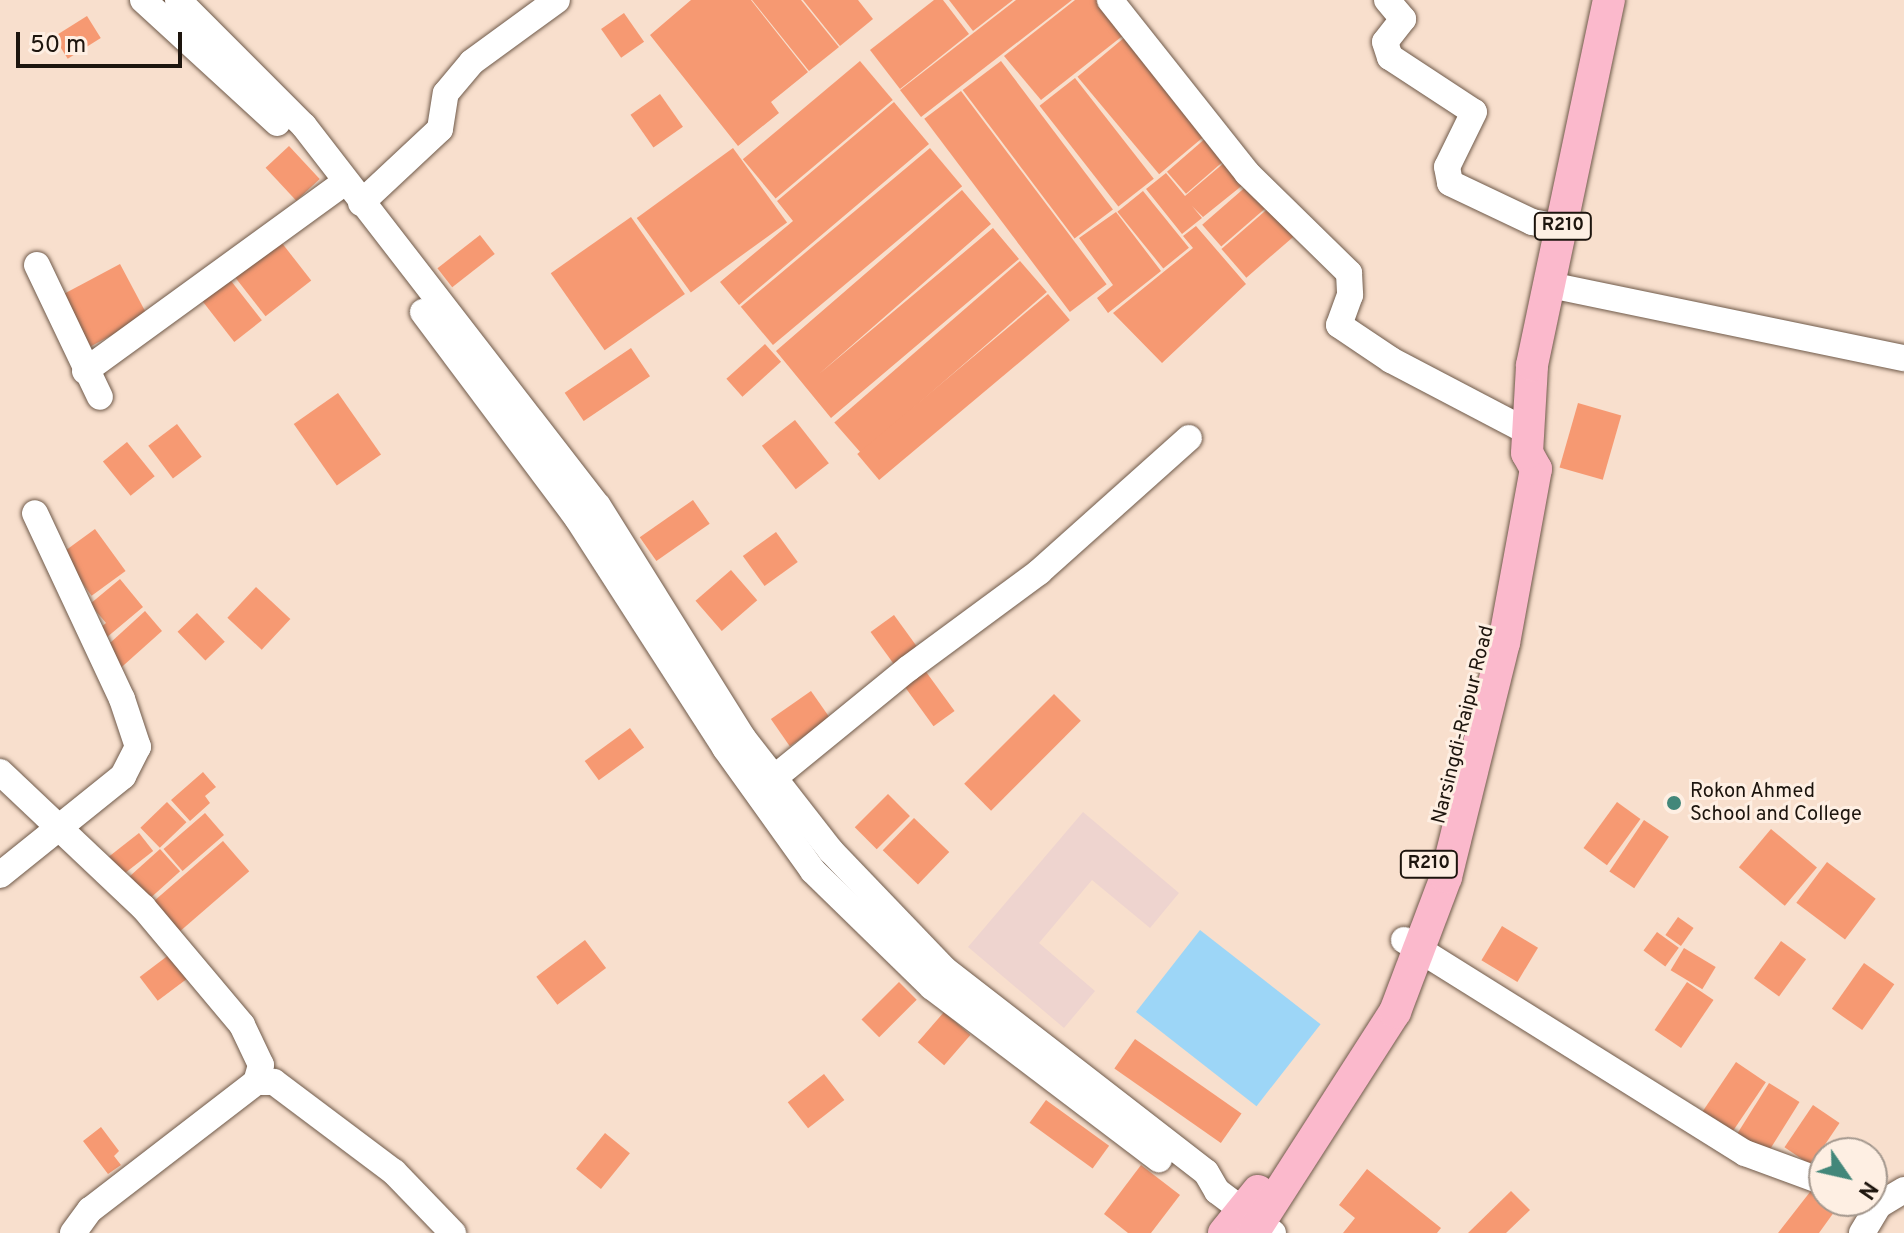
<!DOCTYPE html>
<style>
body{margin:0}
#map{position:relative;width:1904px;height:1233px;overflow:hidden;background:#f8dfcd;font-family:Overpass,sans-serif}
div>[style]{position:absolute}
.education>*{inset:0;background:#eed4cf}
.water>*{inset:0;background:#9dd6f7;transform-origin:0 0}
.building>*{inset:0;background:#f69972;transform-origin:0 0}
.roads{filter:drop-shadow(0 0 2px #6f5a4a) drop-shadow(0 0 2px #6f5a4a)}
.minor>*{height:26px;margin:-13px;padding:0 13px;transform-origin:13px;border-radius:13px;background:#fff}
.major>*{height:32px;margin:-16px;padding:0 16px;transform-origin:16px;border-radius:16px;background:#fbb9cc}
.dots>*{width:22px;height:22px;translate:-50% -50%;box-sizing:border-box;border:4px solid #feefe3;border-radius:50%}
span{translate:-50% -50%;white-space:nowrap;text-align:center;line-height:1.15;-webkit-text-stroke:6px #feefe3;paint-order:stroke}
.shield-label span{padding:2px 6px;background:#feefe3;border:2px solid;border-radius:6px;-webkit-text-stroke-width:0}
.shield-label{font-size:18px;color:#1d150e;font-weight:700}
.street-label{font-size:20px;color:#1d150e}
.poi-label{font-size:20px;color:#1d150e}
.left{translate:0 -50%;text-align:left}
.north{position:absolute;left:1808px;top:1137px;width:80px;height:80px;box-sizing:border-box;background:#feefe3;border:2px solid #a4988e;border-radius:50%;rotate:124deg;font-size:22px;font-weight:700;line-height:32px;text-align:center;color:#1d150e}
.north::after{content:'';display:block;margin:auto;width:28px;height:36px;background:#43877a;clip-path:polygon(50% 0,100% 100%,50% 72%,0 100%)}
.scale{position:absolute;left:16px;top:32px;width:166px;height:36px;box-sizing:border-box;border:4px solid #1d150e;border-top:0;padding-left:10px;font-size:24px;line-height:28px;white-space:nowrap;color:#1d150e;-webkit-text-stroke:6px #feefe3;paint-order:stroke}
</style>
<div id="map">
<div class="education">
<div style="clip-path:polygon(1083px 812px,1179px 893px,1150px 928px,1092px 880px,1039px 943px,1095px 991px,1064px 1028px,968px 947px)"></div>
</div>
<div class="water">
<div style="left:1200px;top:930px;width:153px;height:104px;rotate:38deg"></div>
</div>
<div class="building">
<div style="clip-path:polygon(691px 0,751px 0,808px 72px,771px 102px,779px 113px,738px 146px,650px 35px)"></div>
<div style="clip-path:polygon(752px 0,801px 0,839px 47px,809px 71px)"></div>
<div style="clip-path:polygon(803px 0,858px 0,873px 19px,840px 46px)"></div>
<div style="clip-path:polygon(934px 0,943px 0,969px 34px,900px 89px,870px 50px)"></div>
<div style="clip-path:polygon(949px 0,1013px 0,973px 31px)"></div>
<div style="clip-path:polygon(1016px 0,1072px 0,921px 117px,900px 90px)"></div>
<div style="clip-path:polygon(1075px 0,1100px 0,1125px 34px,1041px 100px,1004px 56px)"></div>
<div style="left:624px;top:13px;width:35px;height:28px;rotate:55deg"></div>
<div style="left:87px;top:16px;width:26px;height:39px;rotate:58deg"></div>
<div style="left:1125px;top:37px;width:127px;height:62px;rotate:50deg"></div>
<div style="left:860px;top:61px;width:51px;height:153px;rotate:50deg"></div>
<div style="left:1001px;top:61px;width:186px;height:48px;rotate:53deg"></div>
<div style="left:1075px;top:78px;width:128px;height:45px;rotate:52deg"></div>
<div style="left:961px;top:91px;width:242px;height:46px;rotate:53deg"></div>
<div style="left:660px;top:94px;width:40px;height:36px;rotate:55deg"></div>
<div style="clip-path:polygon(894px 102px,929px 144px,739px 305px,720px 282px,793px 221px,777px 201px)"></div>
<div style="left:1207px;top:137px;width:29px;height:53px;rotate:49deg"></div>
<div style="left:289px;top:146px;width:45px;height:32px;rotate:47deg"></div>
<div style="left:733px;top:148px;width:92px;height:119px;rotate:54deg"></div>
<div style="left:930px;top:148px;width:50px;height:247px;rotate:50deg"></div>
<div style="clip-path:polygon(1225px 162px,1244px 184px,1203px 217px,1192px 206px,1202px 218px,1182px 234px,1146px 189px,1166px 173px,1185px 196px)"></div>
<div style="left:1249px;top:184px;width:29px;height:62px;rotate:49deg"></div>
<div style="clip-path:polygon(962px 190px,991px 224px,819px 374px,993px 228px,1019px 259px,831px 418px,776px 351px)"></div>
<div style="left:1143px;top:191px;width:73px;height:33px;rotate:51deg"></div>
<div style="left:1272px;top:205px;width:38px;height:67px;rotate:49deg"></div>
<div style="clip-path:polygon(1116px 212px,1161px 271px,1108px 313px,1097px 298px,1113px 285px,1079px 238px)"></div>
<div style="left:631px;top:217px;width:94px;height:98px;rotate:55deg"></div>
<div style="clip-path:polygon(1196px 226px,1246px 284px,1162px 363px,1113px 313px,1193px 248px,1183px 236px)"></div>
<div style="left:480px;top:235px;width:24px;height:54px;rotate:52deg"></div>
<div style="left:278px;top:238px;width:54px;height:58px;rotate:52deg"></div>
<div style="left:1020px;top:261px;width:41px;height:246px;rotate:49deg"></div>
<div style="left:120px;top:264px;width:59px;height:68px;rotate:62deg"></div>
<div style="left:228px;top:277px;width:55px;height:35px;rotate:52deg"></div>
<div style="left:1048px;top:294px;width:34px;height:249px;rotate:50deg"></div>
<div style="left:765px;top:344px;width:24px;height:52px;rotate:48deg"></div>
<div style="left:631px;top:348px;width:34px;height:80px;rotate:56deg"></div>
<div style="left:338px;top:393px;width:75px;height:54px;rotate:55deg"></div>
<div style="left:1578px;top:403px;width:45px;height:67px;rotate:16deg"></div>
<div style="left:795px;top:420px;width:55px;height:42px;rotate:52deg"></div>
<div style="left:177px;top:424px;width:41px;height:36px;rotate:53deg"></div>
<div style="left:127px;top:442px;width:44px;height:31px;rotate:51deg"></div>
<div style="left:693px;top:500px;width:29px;height:65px;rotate:55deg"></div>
<div style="left:95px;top:529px;width:52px;height:42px;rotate:54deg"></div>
<div style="left:776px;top:532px;width:37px;height:41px;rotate:54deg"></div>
<div style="left:731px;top:570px;width:40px;height:47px;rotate:49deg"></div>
<div style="clip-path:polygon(120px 579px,143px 607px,106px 638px,99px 629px,106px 623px,90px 604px)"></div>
<div style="left:256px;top:587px;width:47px;height:42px;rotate:43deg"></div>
<div style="clip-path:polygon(145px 611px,162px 631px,115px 673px,110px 643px)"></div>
<div style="left:197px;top:613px;width:40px;height:27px;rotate:46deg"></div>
<div style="left:894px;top:615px;width:46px;height:29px;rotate:54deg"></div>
<div style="left:924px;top:669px;width:52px;height:26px;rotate:54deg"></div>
<div style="left:811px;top:691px;width:33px;height:49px;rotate:55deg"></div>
<div style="left:1054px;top:694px;width:38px;height:127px;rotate:45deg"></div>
<div style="left:630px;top:728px;width:24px;height:56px;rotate:54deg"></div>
<div style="clip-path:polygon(203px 772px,216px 787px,205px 796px,210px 803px,190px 821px,171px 800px)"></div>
<div style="left:888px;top:794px;width:31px;height:47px;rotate:45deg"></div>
<div style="left:167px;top:802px;width:28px;height:37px;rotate:46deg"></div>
<div style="left:1617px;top:802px;width:29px;height:57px;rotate:36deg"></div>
<div style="left:205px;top:813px;width:29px;height:55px;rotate:49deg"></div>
<div style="left:914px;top:818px;width:49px;height:45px;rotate:44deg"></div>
<div style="left:1644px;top:820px;width:30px;height:62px;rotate:34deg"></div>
<div style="left:1771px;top:829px;width:60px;height:50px;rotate:40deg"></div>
<div style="left:139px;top:833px;width:23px;height:38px;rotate:52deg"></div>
<div style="left:223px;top:841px;width:40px;height:94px;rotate:49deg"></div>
<div style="left:160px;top:849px;width:30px;height:47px;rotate:48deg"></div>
<div style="left:1827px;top:862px;width:61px;height:51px;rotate:37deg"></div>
<div style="left:1678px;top:917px;width:19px;height:22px;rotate:35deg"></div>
<div style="left:1502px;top:926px;width:42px;height:40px;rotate:31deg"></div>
<div style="left:1657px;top:932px;width:27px;height:23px;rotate:36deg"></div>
<div style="left:585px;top:940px;width:35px;height:61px;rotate:53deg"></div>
<div style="left:1781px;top:941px;width:31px;height:46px;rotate:36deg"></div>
<div style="left:1684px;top:948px;width:37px;height:26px;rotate:31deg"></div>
<div style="left:174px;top:951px;width:30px;height:43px;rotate:53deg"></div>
<div style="left:1864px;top:963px;width:37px;height:56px;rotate:35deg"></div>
<div style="left:899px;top:982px;width:25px;height:53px;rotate:45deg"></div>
<div style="left:1687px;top:982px;width:32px;height:58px;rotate:34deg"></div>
<div style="left:944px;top:1012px;width:35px;height:40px;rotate:41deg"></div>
<div style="left:1135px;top:1039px;width:130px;height:36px;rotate:35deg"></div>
<div style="left:1736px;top:1062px;width:36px;height:67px;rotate:34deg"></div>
<div style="left:824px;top:1074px;width:33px;height:46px;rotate:52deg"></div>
<div style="left:1769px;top:1083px;width:36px;height:65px;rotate:32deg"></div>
<div style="left:1046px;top:1100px;width:78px;height:28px;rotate:36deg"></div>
<div style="left:1813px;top:1105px;width:32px;height:51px;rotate:34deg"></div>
<div style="clip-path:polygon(101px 1127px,119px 1151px,114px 1156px,121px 1165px,108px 1174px,83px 1141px)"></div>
<div style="left:605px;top:1133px;width:32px;height:46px;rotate:39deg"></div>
<div style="clip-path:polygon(1141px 1165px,1180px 1195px,1151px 1233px,1128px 1233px,1104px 1214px)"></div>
<div style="clip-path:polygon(1367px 1169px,1441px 1228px,1437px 1233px,1343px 1233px,1355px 1218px,1339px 1205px)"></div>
<div style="clip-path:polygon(1817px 1183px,1824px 1187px,1824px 1201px,1842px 1201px,1819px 1233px,1778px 1233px)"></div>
<div style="clip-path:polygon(1511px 1191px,1530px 1210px,1506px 1233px,1468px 1233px)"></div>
</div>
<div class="roads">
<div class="minor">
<div style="left:143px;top:0;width:182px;rotate:42.5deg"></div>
<div style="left:178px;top:0;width:178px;rotate:45deg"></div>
<div style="left:304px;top:126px;width:480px;rotate:52.3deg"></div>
<div style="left:598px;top:506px;width:274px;rotate:58deg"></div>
<div style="left:743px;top:738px;width:143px;rotate:52.1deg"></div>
<div style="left:831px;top:851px;width:163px;rotate:46.2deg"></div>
<div style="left:944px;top:969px;width:331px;rotate:37.8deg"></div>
<div style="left:1206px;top:1172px;width:22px;rotate:60deg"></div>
<div style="left:1217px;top:1191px;width:70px;rotate:36.9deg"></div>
<div style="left:1110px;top:0;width:221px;rotate:51.6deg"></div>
<div style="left:1247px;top:173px;width:143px;rotate:44.4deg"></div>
<div style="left:1349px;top:273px;width:22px;rotate:87deg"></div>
<div style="left:1350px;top:295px;width:32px;rotate:110deg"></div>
<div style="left:1339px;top:325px;width:63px;rotate:33.9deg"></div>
<div style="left:1391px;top:360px;width:155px;rotate:27.7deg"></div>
<div style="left:1387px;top:0;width:25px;rotate:50deg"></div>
<div style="left:1403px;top:19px;width:29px;rotate:128deg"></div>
<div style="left:1385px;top:42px;width:16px;rotate:72deg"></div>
<div style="left:1390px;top:57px;width:100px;rotate:33.2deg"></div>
<div style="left:1474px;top:112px;width:61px;rotate:116.1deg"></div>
<div style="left:1447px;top:167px;width:16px;rotate:79deg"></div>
<div style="left:1450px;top:183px;width:91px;rotate:25.4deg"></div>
<div style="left:1532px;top:222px;width:32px;rotate:11deg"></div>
<div style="left:361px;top:203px;width:108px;rotate:-43.1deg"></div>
<div style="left:440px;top:129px;width:36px;rotate:-81deg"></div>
<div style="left:446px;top:93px;width:40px;rotate:-50deg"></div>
<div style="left:472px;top:62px;width:105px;rotate:-36.1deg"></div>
<div style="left:37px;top:265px;width:146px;rotate:64.5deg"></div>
<div style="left:1550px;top:285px;width:361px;rotate:11.7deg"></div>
<div style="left:423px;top:312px;width:257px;rotate:53.2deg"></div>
<div style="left:577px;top:518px;width:274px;rotate:57.2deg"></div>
<div style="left:725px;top:748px;width:151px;rotate:54.4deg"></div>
<div style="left:813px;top:871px;width:166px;rotate:44.3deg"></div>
<div style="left:932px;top:987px;width:285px;rotate:37.2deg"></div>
<div style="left:85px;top:371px;width:321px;rotate:-36deg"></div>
<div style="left:0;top:772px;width:197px;rotate:43.4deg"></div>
<div style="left:143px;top:907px;width:154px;rotate:50deg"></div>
<div style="left:242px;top:1025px;width:44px;rotate:64.6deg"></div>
<div style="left:261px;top:1065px;width:18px;rotate:106deg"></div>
<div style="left:256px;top:1082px;width:18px"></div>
<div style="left:274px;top:1082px;width:150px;rotate:36.9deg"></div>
<div style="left:394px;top:1172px;width:85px;rotate:46deg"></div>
<div style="left:774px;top:778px;width:174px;rotate:-39.2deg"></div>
<div style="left:909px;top:668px;width:162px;rotate:-36.4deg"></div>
<div style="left:1039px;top:572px;width:201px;rotate:-41.8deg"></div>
<div style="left:0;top:875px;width:158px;rotate:-38.8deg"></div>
<div style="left:123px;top:776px;width:33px;rotate:-63deg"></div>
<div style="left:138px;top:747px;width:51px;rotate:-108.4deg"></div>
<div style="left:122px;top:699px;width:205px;rotate:-115.1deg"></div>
<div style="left:1404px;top:940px;width:402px;rotate:32deg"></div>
<div style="left:1745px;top:1153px;width:84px;rotate:20.2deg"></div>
<div style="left:73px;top:1233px;width:29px;rotate:-54deg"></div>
<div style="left:90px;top:1210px;width:210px;rotate:-37.6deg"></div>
<div style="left:1862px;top:1233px;width:33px;rotate:-59deg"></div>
<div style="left:1879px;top:1205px;width:29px;rotate:-31deg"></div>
</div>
<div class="major">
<div style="left:1224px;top:1233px;width:54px;rotate:-51deg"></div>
<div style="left:1253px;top:1233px;width:263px;rotate:-57.3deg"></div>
<div style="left:1395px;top:1012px;width:144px;rotate:-69.3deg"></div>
<div style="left:1446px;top:877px;width:241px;rotate:-76.1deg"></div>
<div style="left:1504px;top:643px;width:177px;rotate:-79.6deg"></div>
<div style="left:1536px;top:469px;width:18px;rotate:-119deg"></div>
<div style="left:1527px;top:453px;width:88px;rotate:-86.7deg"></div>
<div style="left:1532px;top:365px;width:373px;rotate:-78.1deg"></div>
</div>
</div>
<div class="dots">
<div style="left:1674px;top:803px;background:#43877a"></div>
</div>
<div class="shield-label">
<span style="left:1563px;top:226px">R210</span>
<span style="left:1429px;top:864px">R210</span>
</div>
<div class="street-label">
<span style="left:1464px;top:725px;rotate:-76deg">Narsingdi-Raipur Road</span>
</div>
<div class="poi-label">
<span class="left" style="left:1690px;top:804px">Rokon Ahmed<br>School and College</span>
</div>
<div class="north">N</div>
<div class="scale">50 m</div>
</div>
